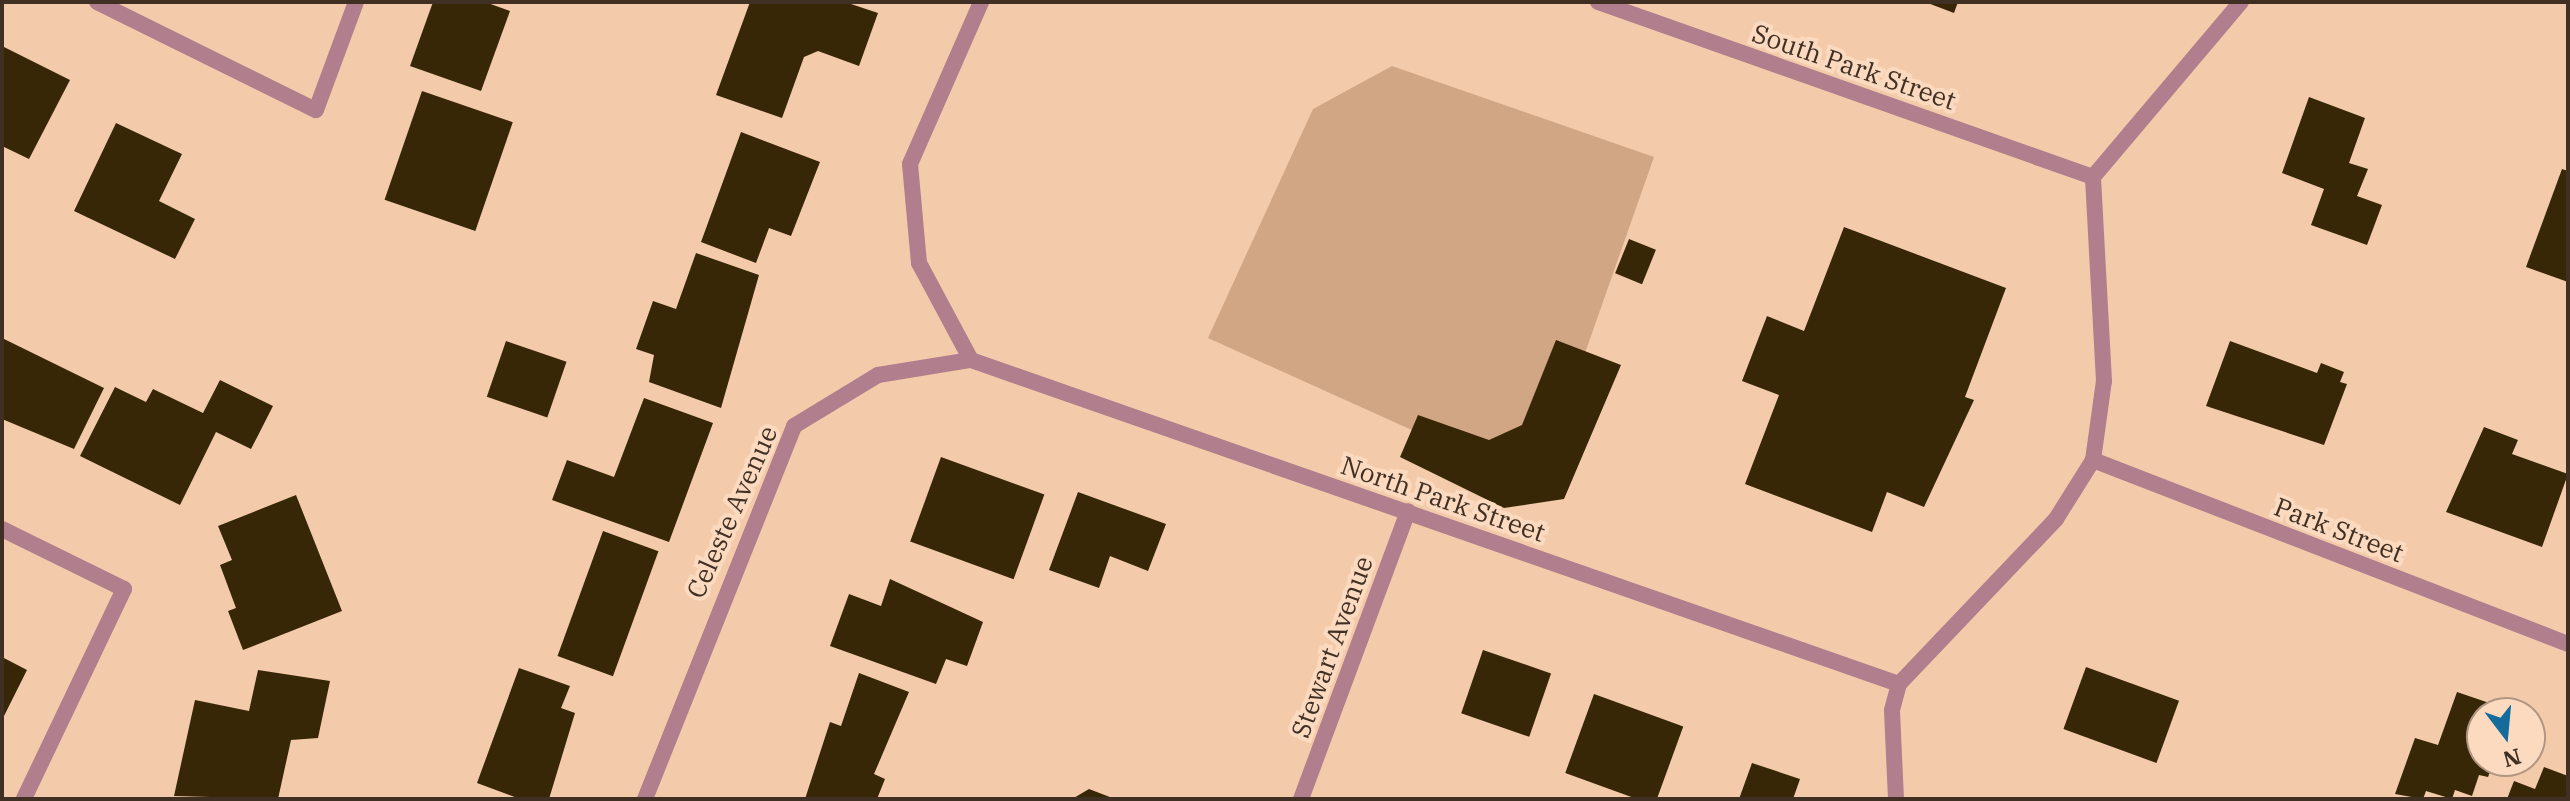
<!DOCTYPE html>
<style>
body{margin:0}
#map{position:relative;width:2570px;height:801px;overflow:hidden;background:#f3cbab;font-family:"IBM Plex Serif",serif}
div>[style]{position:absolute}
.green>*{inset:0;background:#d1a684}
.building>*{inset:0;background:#372707;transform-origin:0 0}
.street>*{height:16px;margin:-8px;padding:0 8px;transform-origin:8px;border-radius:8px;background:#b17e8d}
span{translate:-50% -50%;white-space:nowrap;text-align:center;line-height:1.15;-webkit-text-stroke:8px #fbdac0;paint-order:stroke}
.street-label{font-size:26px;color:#403024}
.frame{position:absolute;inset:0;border:4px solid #403024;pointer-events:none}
.north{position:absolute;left:2466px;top:697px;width:80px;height:80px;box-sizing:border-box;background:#fbdac0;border:2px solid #b09682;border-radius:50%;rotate:164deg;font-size:22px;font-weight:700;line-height:32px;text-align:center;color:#403024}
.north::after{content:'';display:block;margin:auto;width:28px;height:36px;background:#146c9c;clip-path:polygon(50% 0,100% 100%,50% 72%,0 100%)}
</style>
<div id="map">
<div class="green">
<div style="clip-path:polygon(1392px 66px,1654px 157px,1547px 461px,1507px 473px,1208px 338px,1313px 109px)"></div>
</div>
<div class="building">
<div style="clip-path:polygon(433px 2px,485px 2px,510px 11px,481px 91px,410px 66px)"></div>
<div style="clip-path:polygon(750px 2px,845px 2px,878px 13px,859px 66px,818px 51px,804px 57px,782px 118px,716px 95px)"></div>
<div style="clip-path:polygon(1925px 2px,1958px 2px,1954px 13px)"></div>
<div style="clip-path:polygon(2px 46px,70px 80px,29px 159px,2px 146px)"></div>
<div style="left:422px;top:91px;width:96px;height:115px;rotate:19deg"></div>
<div style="clip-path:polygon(2309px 97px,2365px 118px,2349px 163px,2368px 169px,2357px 196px,2382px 205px,2367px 245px,2311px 225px,2324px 189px,2282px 173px)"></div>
<div style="clip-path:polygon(116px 123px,182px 154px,159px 201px,195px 219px,175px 259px,74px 211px)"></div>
<div style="clip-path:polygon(741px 132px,820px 162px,791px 236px,769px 228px,756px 263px,701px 242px)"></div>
<div style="clip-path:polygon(2562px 169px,2568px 171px,2568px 282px,2526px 267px)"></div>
<div style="clip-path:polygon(1844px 227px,2006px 288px,1965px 397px,1974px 400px,1924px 507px,1887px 492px,1872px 532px,1745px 484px,1779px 395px,1742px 381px,1767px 316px,1804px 331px)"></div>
<div style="left:1629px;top:239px;width:29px;height:37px;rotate:22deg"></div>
<div style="clip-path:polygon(696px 253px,759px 275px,721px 408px,649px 382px,654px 355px,636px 349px,653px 301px,676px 309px)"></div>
<div style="clip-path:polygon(2px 338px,104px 388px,74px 449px,2px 419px)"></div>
<div style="clip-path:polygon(1556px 340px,1621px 365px,1564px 499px,1504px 508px,1400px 457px,1418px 415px,1489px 440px,1522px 425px)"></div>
<div style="left:506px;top:341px;width:64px;height:59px;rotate:19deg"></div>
<div style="clip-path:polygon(2230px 341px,2317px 373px,2321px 363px,2344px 372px,2340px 382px,2347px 384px,2324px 445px,2206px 406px)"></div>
<div style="clip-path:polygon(220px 380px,273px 406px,251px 449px,216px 432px,180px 505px,80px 456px,115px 387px,146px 402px,153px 389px,203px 413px)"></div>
<div style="clip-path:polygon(644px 398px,713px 423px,669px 542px,552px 500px,567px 460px,614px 477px)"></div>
<div style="clip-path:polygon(2484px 427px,2518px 440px,2512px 454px,2568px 474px,2542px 547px,2446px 512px)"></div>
<div style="left:941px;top:457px;width:110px;height:90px;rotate:20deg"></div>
<div style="clip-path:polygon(1078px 492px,1166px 524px,1148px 571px,1110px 556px,1099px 588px,1049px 570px)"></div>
<div style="clip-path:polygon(296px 495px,342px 611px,243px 650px,228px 611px,236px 608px,220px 565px,232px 560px,218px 526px)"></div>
<div style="left:603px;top:531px;width:59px;height:133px;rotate:20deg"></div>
<div style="clip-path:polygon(890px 579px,983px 622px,967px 666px,946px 659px,936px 684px,830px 646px,849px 594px,881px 606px)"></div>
<div style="left:1483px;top:650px;width:72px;height:67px;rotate:19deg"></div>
<div style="clip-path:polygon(2px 657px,27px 670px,2px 720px)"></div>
<div style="left:2086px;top:667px;width:99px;height:66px;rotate:20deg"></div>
<div style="clip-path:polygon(519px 668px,570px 686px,561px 708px,575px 713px,549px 799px,520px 799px,477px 783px)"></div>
<div style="clip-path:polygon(258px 670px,330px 681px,318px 738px,291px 740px,278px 799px,174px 796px,195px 700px,249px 711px)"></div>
<div style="clip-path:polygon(859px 673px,909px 692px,874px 774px,885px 779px,877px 799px,805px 799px,830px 722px,841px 726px)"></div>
<div style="clip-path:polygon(2457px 692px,2504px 708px,2482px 713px,2482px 761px,2494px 761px,2488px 777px,2479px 775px,2472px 796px,2455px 790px,2452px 799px,2426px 791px,2423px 799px,2395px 794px,2415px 738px,2438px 745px)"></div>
<div style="left:1594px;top:694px;width:95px;height:84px;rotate:20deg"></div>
<div style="clip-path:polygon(1752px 763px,1800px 779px,1793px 799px,1739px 799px)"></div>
<div style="clip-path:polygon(2544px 767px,2568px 776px,2568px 799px,2507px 799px,2514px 781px,2535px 789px)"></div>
<div style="clip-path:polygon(1089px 789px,1115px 799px,1072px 799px)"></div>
</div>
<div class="street">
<div style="left:97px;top:2px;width:244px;rotate:26.3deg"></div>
<div style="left:316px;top:110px;width:115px;rotate:-69.7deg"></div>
<div style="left:1598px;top:2px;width:525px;rotate:19.47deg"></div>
<div style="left:971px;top:360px;width:110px;rotate:-118.2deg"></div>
<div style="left:919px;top:263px;width:99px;rotate:-95.2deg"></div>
<div style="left:910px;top:164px;width:177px;rotate:-66.3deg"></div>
<div style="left:2093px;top:460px;width:509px;rotate:21.17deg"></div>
<div style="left:2px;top:529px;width:136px;rotate:26.2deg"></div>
<div style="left:124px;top:589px;width:233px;rotate:115.5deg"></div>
<div style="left:645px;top:799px;width:402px;rotate:-68.2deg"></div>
<div style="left:794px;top:426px;width:98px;rotate:-31.3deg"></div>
<div style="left:878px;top:375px;width:94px;rotate:-9.2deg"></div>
<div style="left:971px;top:360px;width:983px;rotate:19.25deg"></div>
<div style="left:1301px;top:799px;width:307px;rotate:-69.6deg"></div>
<div style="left:1896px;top:799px;width:89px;rotate:-92.6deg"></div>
<div style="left:1892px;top:710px;width:27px;rotate:-75deg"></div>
<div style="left:1899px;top:684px;width:228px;rotate:-46.4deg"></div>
<div style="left:2056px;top:519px;width:70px;rotate:-57.9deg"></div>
<div style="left:2093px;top:460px;width:80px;rotate:-82.1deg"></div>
<div style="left:2104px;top:381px;width:204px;rotate:-93.1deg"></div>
<div style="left:2093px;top:177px;width:229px;rotate:-49.8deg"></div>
</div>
<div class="street-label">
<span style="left:1854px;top:67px;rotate:19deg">South Park Street</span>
<span style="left:1443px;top:499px;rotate:19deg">North Park Street</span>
<span style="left:732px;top:512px;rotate:-66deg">Celeste Avenue</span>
<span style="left:2339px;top:530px;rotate:21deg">Park Street</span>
<span style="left:1332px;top:647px;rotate:-70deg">Stewart Avenue</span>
</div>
<div class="frame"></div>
<div class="north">N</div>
</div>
